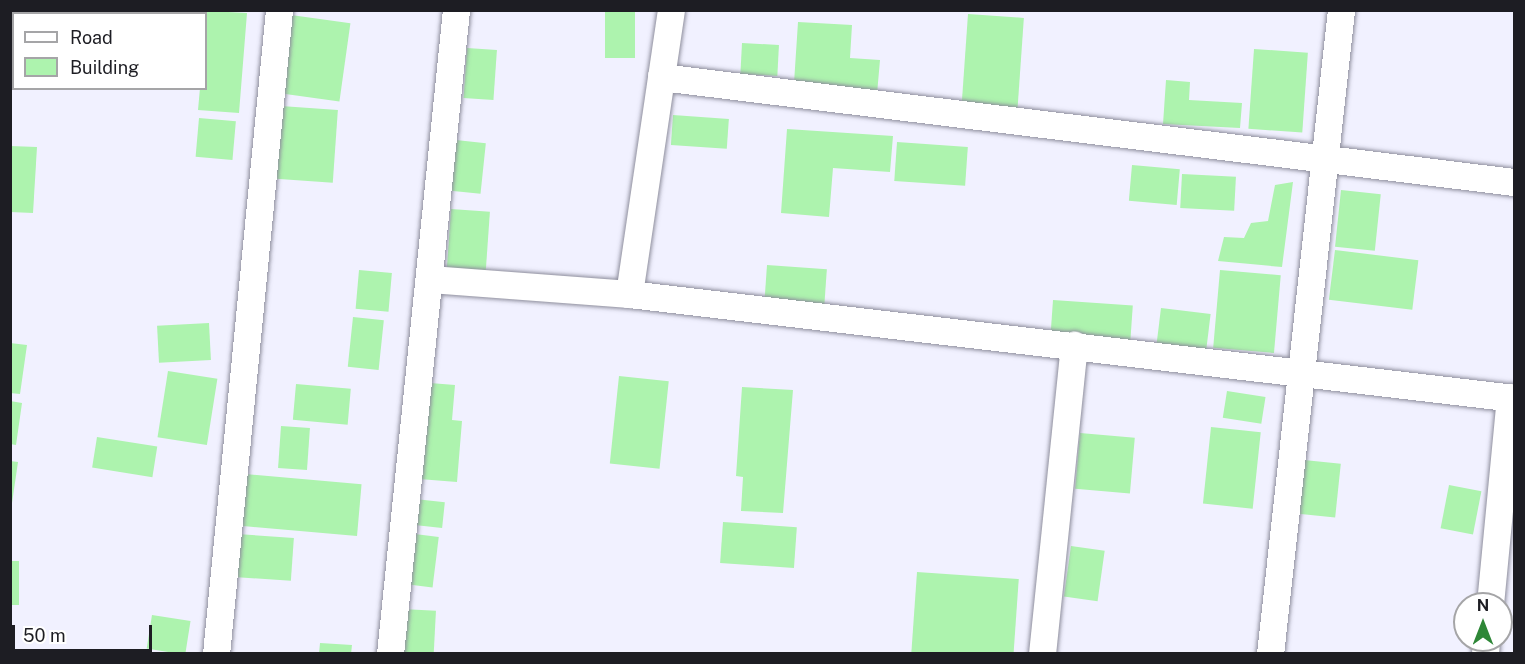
<!DOCTYPE html>
<style>
body{margin:0}
#map{position:relative;width:1525px;height:664px;overflow:hidden;background:#f1f1ff;font-family:"Public Sans",sans-serif}
div>[style]{position:absolute}
.building>*{inset:0;background:#adf3ae;transform-origin:0 0}
.roads{filter:drop-shadow(0 0 2px #8e8e9d) drop-shadow(0 0 2px #8e8e9d)}
.minor>*{height:27px;margin:-13.5px;padding:0 13.5px;transform-origin:13.5px;border-radius:13.5px;background:#fff}
span{translate:-50% -50%;white-space:nowrap;text-align:center;line-height:1.15;-webkit-text-stroke:5px #fff;paint-order:stroke}
.frame{position:absolute;inset:0;border:12px solid #1d1d23;pointer-events:none}
.legend{position:absolute;left:12px;top:12px;width:195px;height:78px;box-sizing:border-box;background:#fff;border:2px solid #a5a5a7;margin:0;padding:8px 10px;list-style:none;font-size:18px;color:#1d1d23}
.legend li{display:flex;align-items:center;gap:12px;height:30px}
.legend b{width:30px;border:2px solid #a5a5a7}
.north{position:absolute;left:1453px;top:592px;width:60px;height:60px;box-sizing:border-box;background:#fff;border:2px solid #a5a5a7;border-radius:50%;rotate:0deg;font-size:16px;font-weight:700;line-height:24px;text-align:center;color:#1d1d23}
.north::after{content:'';display:block;margin:auto;width:21px;height:27px;background:#2e8737;clip-path:polygon(50% 0,100% 100%,50% 72%,0 100%)}
.scale{position:absolute;left:12px;top:625px;width:140px;height:27px;box-sizing:border-box;border:3px solid #1d1d23;border-top:0;padding-left:8px;font-size:18px;line-height:21px;white-space:nowrap;color:#1d1d23;-webkit-text-stroke:4px #fff;paint-order:stroke}
</style>
<div id="map">
<div class="building">
<div style="clip-path:polygon(27px 10px,55px 10px,57px 11px,56px 14px,27px 14px)"></div>
<div style="clip-path:polygon(191px 10px,247px 13px,239px 113px,198px 110px,200px 88px,206px 88px,206px 14px,191px 14px)"></div>
<div style="left:605px;top:10px;width:30px;height:48px"></div>
<div style="left:968px;top:14px;width:56px;height:90px;rotate:4deg"></div>
<div style="left:291px;top:15px;width:60px;height:79px;rotate:8deg"></div>
<div style="clip-path:polygon(798px 22px,852px 25px,850px 58px,880px 60px,877px 94px,794px 83px)"></div>
<div style="left:742px;top:43px;width:37px;height:31px;rotate:3deg"></div>
<div style="left:467px;top:48px;width:30px;height:50px;rotate:4deg"></div>
<div style="left:1254px;top:49px;width:54px;height:80px;rotate:4deg"></div>
<div style="clip-path:polygon(1166px 80px,1190px 82px,1189px 100px,1242px 103px,1240px 128px,1163px 124px)"></div>
<div style="left:281px;top:106px;width:57px;height:73px;rotate:4deg"></div>
<div style="left:673px;top:115px;width:56px;height:30px;rotate:4deg"></div>
<div style="left:199px;top:118px;width:37px;height:39px;rotate:5deg"></div>
<div style="clip-path:polygon(787px 129px,893px 136px,890px 172px,833px 168px,829px 217px,781px 213px)"></div>
<div style="left:456px;top:140px;width:30px;height:51px;rotate:6deg"></div>
<div style="left:897px;top:142px;width:71px;height:39px;rotate:4deg"></div>
<div style="clip-path:polygon(10px 146px,37px 147px,33px 213px,10px 212px)"></div>
<div style="left:1132px;top:165px;width:48px;height:36px;rotate:5deg"></div>
<div style="left:1182px;top:174px;width:54px;height:34px;rotate:3deg"></div>
<div style="clip-path:polygon(1293px 182px,1282px 267px,1218px 261px,1224px 237px,1244px 238px,1251px 223px,1268px 221px,1275px 185px)"></div>
<div style="left:1341px;top:190px;width:40px;height:57px;rotate:6deg"></div>
<div style="left:451px;top:209px;width:39px;height:59px;rotate:4deg"></div>
<div style="left:1335px;top:250px;width:84px;height:50px;rotate:7deg"></div>
<div style="left:767px;top:265px;width:60px;height:37px;rotate:4deg"></div>
<div style="left:359px;top:270px;width:33px;height:39px;rotate:5deg"></div>
<div style="left:1220px;top:270px;width:61px;height:78px;rotate:5deg"></div>
<div style="left:1053px;top:300px;width:80px;height:37px;rotate:4deg"></div>
<div style="left:1161px;top:308px;width:50px;height:36px;rotate:7deg"></div>
<div style="left:353px;top:317px;width:31px;height:50px;rotate:6deg"></div>
<div style="left:209px;top:323px;width:37px;height:52px;rotate:87deg"></div>
<div style="clip-path:polygon(10px 343px,27px 345px,20px 394px,10px 393px)"></div>
<div style="left:168px;top:371px;width:50px;height:67px;rotate:9deg"></div>
<div style="left:619px;top:376px;width:50px;height:88px;rotate:6deg"></div>
<div style="clip-path:polygon(430px 383px,455px 385px,452px 420px,462px 421px,457px 482px,419px 479px)"></div>
<div style="left:296px;top:384px;width:55px;height:36px;rotate:5deg"></div>
<div style="clip-path:polygon(742px 387px,793px 390px,783px 513px,741px 511px,743px 477px,736px 476px)"></div>
<div style="left:1227px;top:391px;width:39px;height:27px;rotate:9deg"></div>
<div style="clip-path:polygon(10px 401px,22px 403px,16px 445px,10px 444px)"></div>
<div style="left:281px;top:426px;width:29px;height:42px;rotate:4deg"></div>
<div style="left:1211px;top:427px;width:50px;height:77px;rotate:6deg"></div>
<div style="left:1080px;top:433px;width:55px;height:56px;rotate:5deg"></div>
<div style="left:97px;top:437px;width:61px;height:31px;rotate:9deg"></div>
<div style="left:1304px;top:460px;width:37px;height:54px;rotate:6deg"></div>
<div style="clip-path:polygon(10px 461px,18px 462px,12px 503px,10px 503px)"></div>
<div style="left:245px;top:474px;width:117px;height:52px;rotate:5deg"></div>
<div style="left:1449px;top:485px;width:33px;height:44px;rotate:11deg"></div>
<div style="left:415px;top:499px;width:30px;height:26px;rotate:6deg"></div>
<div style="left:723px;top:522px;width:74px;height:41px;rotate:4deg"></div>
<div style="left:407px;top:533px;width:32px;height:51px;rotate:7deg"></div>
<div style="left:237px;top:534px;width:57px;height:43px;rotate:4deg"></div>
<div style="left:1071px;top:546px;width:34px;height:51px;rotate:8deg"></div>
<div style="left:10px;top:561px;width:9px;height:44px"></div>
<div style="left:917px;top:572px;width:102px;height:82px;rotate:4deg"></div>
<div style="left:402px;top:609px;width:34px;height:45px;rotate:3deg"></div>
<div style="left:152px;top:615px;width:39px;height:34px;rotate:9deg"></div>
<div style="clip-path:polygon(320px 643px,352px 645px,351px 654px,319px 654px)"></div>
</div>
<div class="roads">
<div class="minor">
<div style="left:661px;top:77px;width:859px;rotate:7.02deg"></div>
<div style="left:430px;top:279px;width:200px;rotate:4.3deg"></div>
<div style="left:629px;top:294px;width:891px;rotate:6.7deg"></div>
<div style="left:629px;top:294px;width:287px;rotate:-81.6deg"></div>
<div style="left:1490px;top:604px;width:208px;rotate:-84.5deg"></div>
<div style="left:216px;top:654px;width:647px;rotate:-84.41deg"></div>
<div style="left:390px;top:654px;width:647px;rotate:-84.15deg"></div>
<div style="left:1042px;top:654px;width:311px;rotate:-84.1deg"></div>
<div style="left:1270px;top:654px;width:648px;rotate:-83.71deg"></div>
<div style="left:1485px;top:654px;width:14px;rotate:-86deg"></div>
</div>
</div>
<div class="frame"></div>
<ul class="legend">
<li><b style="height:8px;background:#fff"></b>Road</li>
<li><b style="height:16px;background:#adf3ae"></b>Building</li>
</ul>
<div class="north">N</div>
<div class="scale">50 m</div>
</div>
